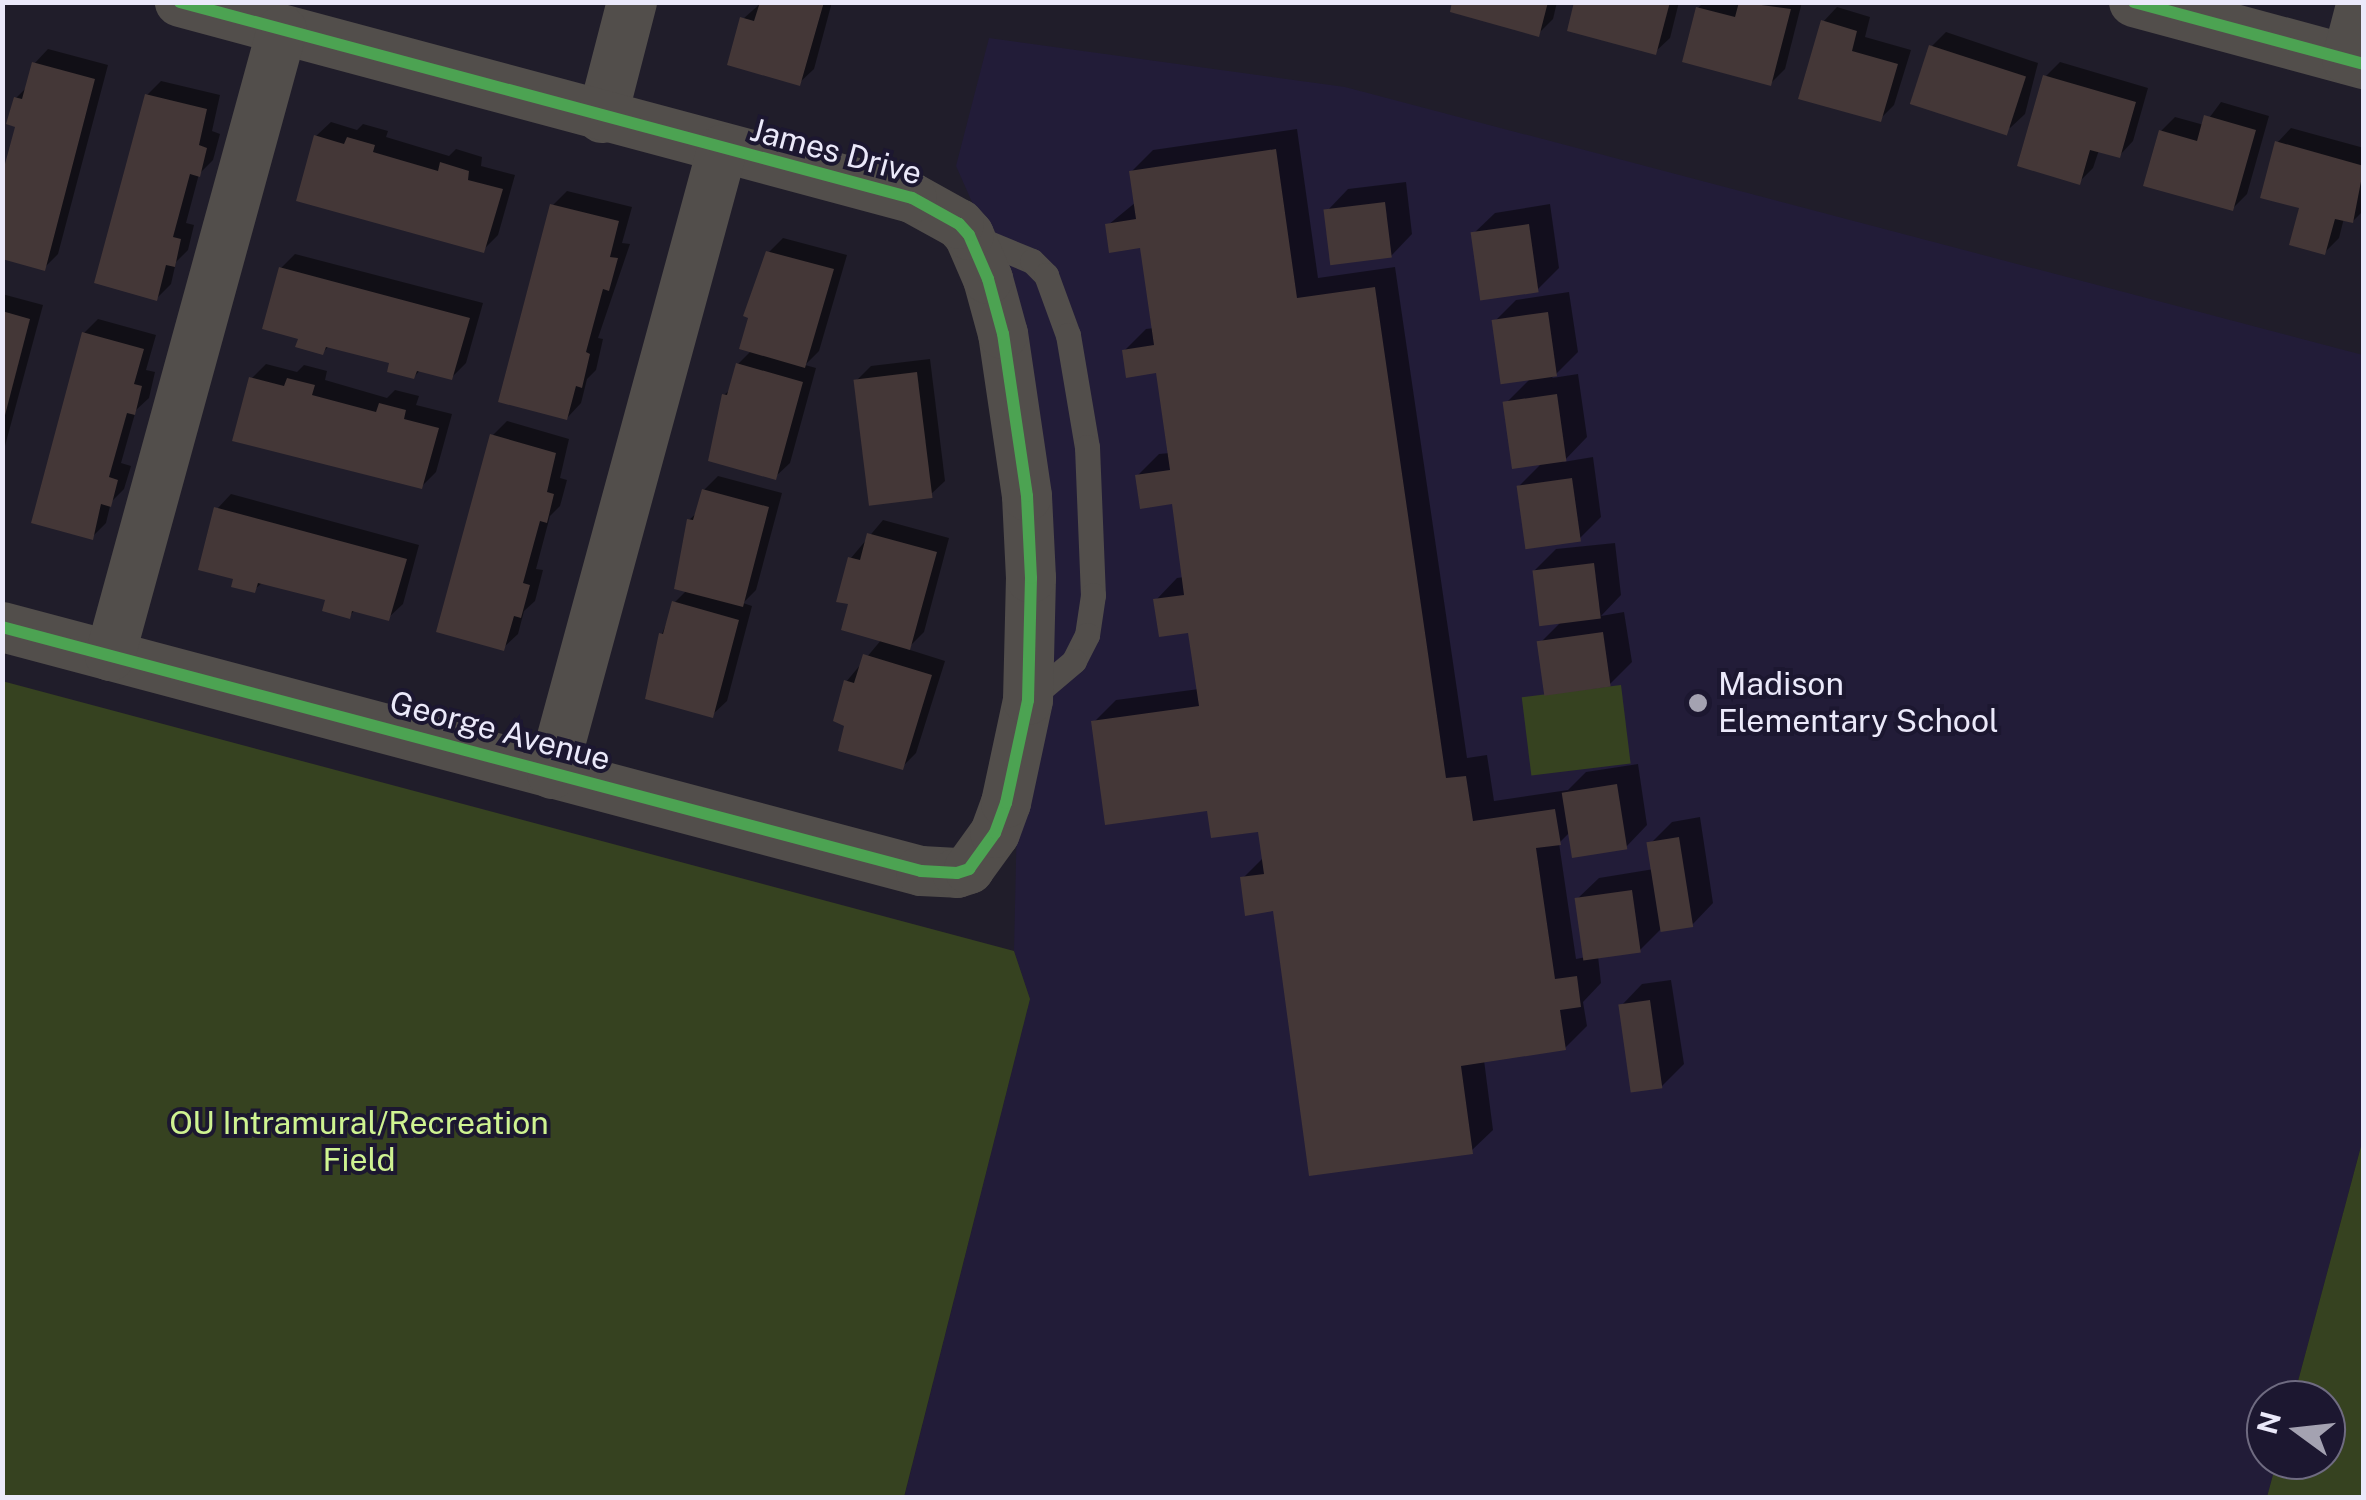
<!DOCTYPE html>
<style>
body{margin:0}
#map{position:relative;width:2366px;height:1500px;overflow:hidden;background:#201d2a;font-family:"Public Sans",sans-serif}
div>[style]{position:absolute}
.built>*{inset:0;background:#221c38}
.green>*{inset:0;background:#364220;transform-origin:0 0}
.shadow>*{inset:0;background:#0007}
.building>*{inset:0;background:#443737;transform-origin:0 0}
.service>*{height:25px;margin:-12.5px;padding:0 12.5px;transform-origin:12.5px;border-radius:12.5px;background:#524e4b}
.minor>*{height:50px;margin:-25px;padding:0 25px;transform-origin:25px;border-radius:25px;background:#524e4b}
.cycleway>*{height:12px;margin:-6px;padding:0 6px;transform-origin:6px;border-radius:6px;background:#4ca352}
.dots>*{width:28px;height:28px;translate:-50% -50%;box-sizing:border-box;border:5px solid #1c1730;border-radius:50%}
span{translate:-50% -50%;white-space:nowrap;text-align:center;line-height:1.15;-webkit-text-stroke:8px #1c1730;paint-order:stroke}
.street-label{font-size:32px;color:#ebe9fa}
.poi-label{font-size:32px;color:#ebe9fa}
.left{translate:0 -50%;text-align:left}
.park-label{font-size:32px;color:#cff391}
.frame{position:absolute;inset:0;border:5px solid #ebe9fa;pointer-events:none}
.north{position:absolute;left:2246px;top:1380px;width:100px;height:100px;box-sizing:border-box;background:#1c1730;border:2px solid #6f6b81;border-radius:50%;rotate:285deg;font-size:28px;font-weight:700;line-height:40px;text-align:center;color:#ebe9fa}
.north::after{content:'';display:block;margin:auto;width:35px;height:45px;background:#a4a2b1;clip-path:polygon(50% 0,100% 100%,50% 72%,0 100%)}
</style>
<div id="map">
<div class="built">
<div style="clip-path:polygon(989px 38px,1345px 87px,2363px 355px,2363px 1139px,2293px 1400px,2266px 1400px,2266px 1460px,2277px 1460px,2267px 1497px,904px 1498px,1030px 999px,1014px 951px,1017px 816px,1003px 272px,956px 166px)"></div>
</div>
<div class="green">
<div style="clip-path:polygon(2px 681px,1014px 951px,1030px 999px,904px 1497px,3px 1497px)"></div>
<div style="left:1621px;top:685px;width:79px;height:100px;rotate:83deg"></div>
<div style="clip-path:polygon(2363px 1139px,2363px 1497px,2267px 1497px,2277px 1460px,2326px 1460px,2326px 1400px,2293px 1400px)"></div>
</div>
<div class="shadow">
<div style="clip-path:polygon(762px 2px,832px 2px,814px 69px,799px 83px,743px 19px)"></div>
<div style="clip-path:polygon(1455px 2px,1557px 2px,1553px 19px,1538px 34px)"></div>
<div style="clip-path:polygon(1577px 2px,1679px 2px,1670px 38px,1655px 52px)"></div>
<div style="clip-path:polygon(1704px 2px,1802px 2px,1785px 69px,1771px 83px,1698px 8px)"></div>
<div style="clip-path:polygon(1837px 7px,1870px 17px,1865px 37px,1911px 50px,1894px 105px,1880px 119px,1823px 22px)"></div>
<div style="clip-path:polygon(1946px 32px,2038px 63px,2025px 114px,2010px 128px,1932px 46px)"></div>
<div style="clip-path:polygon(48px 49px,108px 65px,58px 254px,44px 268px,16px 98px,28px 86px,34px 64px)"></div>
<div style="clip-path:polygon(2060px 62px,2148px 88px,2133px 141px,2119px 156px,2099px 150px,2093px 168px,2079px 182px,2046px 76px)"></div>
<div style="clip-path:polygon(161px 81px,220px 95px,212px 131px,220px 134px,213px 160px,199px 174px,186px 223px,194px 225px,188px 250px,176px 262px,171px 284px,157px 298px,147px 95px)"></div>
<div style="clip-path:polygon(2221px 102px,2269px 116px,2247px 194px,2232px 209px,2161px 131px,2175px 117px,2204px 125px)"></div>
<div style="clip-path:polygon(331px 122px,357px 130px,363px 124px,388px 131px,386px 137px,449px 156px,456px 149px,482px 157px,481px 166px,515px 175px,498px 235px,483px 250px,316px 136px)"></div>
<div style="clip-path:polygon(2291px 128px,2364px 148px,2364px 210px,2353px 221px,2344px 218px,2339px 238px,2325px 252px,2277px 143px)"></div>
<div style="clip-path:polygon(1297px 129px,1318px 278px,1395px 267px,1467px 758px,1487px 755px,1494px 801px,1568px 790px,1586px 772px,1638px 764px,1647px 825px,1626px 847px,1571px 831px,1559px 843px,1576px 959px,1586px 957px,1577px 899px,1599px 878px,1654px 869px,1650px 844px,1672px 822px,1700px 817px,1713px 903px,1692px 925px,1663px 927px,1640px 950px,1598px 956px,1601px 983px,1583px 1002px,1587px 1026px,1565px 1048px,1484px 1060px,1493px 1130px,1471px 1151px,1275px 909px,1243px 878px,1264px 857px,1261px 829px,1209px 808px,1094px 722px,1116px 700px,1199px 689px,1190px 630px,1156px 600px,1177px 578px,1184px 577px,1174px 502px,1137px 476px,1159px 454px,1170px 453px,1158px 371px,1124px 351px,1146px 329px,1154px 328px,1142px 245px,1108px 225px,1136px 202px,1131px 172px,1153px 150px)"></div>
<div style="clip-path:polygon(1406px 182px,1412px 234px,1391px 256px,1327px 211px,1348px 189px)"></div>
<div style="clip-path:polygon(567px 191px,632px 207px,622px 243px,630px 244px,598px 338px,603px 339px,596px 370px,587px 379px,581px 403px,567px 418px,553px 205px)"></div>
<div style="clip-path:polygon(1550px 204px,1559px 268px,1538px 289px,1473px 234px,1495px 213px)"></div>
<div style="clip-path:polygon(783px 238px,847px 255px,819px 351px,805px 365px,816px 368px,790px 463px,775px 477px,724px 395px,732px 388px,738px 364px,752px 350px,768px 253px)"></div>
<div style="clip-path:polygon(295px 254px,483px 303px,466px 363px,451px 378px,421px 369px,414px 377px,391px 362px,330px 345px,323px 352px,301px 337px,281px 268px)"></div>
<div style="clip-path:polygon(1569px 292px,1578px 352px,1552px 378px,1578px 374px,1587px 437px,1563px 462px,1593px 457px,1601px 517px,1579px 539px,1519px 486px,1543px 462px,1506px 403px,1532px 377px,1495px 321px,1516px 300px)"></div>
<div style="clip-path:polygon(2px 294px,43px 305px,2px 457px)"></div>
<div style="clip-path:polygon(98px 319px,156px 335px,146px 370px,155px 372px,149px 398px,136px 410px,121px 463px,131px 466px,124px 489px,111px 502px,106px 523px,92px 537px,84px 333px)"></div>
<div style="clip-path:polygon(930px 359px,945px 481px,930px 495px,856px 381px,871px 366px)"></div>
<div style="clip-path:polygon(266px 364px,297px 372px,304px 365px,327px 371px,325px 380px,387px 398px,395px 390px,419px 396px,416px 405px,452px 414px,436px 472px,422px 486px,252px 378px)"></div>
<div style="clip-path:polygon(507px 421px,569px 439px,560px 478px,567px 480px,560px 506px,550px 516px,536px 569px,543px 570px,535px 601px,524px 611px,518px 634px,503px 648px,492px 436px)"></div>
<div style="clip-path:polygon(718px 476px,782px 493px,756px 590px,743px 603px,752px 606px,727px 701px,712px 715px,662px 634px,675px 602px,687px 590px,689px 520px,698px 512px,704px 490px)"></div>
<div style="clip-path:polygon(231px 494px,419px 545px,403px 604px,388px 618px,356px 609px,349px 616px,328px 598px,263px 582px,254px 590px,217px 509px)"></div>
<div style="clip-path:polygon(883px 520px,949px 538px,924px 632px,907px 649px,945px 661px,916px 753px,902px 767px,847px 724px,846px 682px,882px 639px,851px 603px,851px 558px)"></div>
<div style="clip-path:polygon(1615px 543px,1621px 595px,1601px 616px,1624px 612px,1632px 662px,1610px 684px,1540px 643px,1562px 621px,1534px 571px,1556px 549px)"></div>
<div style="clip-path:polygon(1671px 980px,1684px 1064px,1662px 1086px,1621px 1006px,1642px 984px)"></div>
</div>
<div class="building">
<div style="clip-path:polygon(760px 2px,824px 2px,800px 86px,727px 65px,740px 17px,754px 21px)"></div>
<div style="clip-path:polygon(1452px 2px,1548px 2px,1539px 37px,1450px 12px)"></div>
<div style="clip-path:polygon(1574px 2px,1670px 2px,1656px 55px,1567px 31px)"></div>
<div style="clip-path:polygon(1739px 2px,1791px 9px,1771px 86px,1682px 62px,1696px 7px,1735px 17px)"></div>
<div style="clip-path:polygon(1821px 20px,1857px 31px,1852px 51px,1898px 64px,1881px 122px,1798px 99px)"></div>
<div style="left:1929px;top:45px;width:102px;height:62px;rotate:18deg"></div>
<div style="clip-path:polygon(32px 62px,95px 79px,45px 271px,2px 259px,2px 175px,15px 127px,6px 124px,14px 97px,22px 99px)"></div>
<div style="clip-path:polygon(2043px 75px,2136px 102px,2120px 158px,2090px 150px,2080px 185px,2017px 166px)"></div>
<div style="clip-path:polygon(145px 94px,207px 109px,199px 145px,207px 148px,200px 177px,190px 174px,173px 237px,181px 239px,175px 267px,166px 265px,157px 301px,94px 283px)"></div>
<div style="clip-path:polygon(2204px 115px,2256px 130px,2233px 211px,2143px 186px,2159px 130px,2197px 141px)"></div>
<div style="clip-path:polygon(314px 135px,344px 144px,347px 137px,375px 145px,373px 152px,438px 171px,440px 162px,469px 171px,468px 180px,503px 189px,484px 253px,296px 201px)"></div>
<div style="clip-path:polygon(2275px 141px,2364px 166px,2353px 223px,2335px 219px,2325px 255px,2289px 245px,2299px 208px,2260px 198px)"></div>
<div style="clip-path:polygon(1276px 149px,1297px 298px,1375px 287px,1446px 778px,1466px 776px,1473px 821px,1555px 809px,1561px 845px,1536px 848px,1555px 979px,1577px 976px,1581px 1007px,1560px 1010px,1566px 1050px,1461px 1066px,1473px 1154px,1309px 1176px,1273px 911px,1245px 916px,1240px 877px,1264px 874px,1258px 832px,1211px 838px,1207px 811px,1105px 825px,1091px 721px,1199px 706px,1188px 633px,1159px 637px,1153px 599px,1184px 595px,1172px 504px,1140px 509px,1135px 475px,1170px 470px,1156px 373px,1126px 378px,1122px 350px,1154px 345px,1140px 248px,1109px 253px,1105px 224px,1136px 219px,1129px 171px)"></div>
<div style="left:1385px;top:202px;width:56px;height:62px;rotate:83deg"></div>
<div style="clip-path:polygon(550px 204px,619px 221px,610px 257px,618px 258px,609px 291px,603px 289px,586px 352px,590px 354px,582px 388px,576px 386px,567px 420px,498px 402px)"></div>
<div style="left:1529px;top:224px;width:69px;height:59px;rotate:82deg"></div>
<div style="clip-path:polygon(766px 251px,834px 269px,805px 368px,739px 349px,748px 318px,743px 316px)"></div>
<div style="clip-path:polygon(279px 267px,470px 318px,452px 380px,417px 371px,414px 379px,387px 372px,389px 363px,326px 347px,323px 355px,295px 347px,298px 339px,262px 329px)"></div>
<div style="clip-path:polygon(2px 311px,30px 319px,4px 419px,2px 419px)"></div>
<div style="left:1548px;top:312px;width:65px;height:57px;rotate:82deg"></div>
<div style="clip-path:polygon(82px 332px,144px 349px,134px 384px,142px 386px,135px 415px,127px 413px,109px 477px,118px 480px,111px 507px,101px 504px,93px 540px,31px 523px)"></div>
<div style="clip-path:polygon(736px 363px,803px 382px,776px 480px,708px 461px,722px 394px,727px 395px)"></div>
<div style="left:917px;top:372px;width:127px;height:64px;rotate:83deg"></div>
<div style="clip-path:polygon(249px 377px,284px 386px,287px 378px,315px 385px,312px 395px,376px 412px,379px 403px,406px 410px,404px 419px,439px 428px,422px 489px,232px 441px)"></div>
<div style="left:1557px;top:394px;width:68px;height:55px;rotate:82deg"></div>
<div style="clip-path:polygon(490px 434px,556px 453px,547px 492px,554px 494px,547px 523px,540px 521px,523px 583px,530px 585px,521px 618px,514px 616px,504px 651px,436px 632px)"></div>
<div style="left:1572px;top:478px;width:64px;height:56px;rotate:82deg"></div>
<div style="clip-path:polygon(702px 489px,769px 507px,743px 607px,674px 589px,687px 519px,693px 520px)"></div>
<div style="clip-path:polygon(214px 507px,407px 559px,389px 621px,352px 611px,350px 619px,322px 611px,325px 600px,258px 583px,255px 593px,231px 587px,233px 579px,198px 570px)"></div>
<div style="clip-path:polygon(867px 533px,937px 552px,910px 650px,841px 630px,848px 604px,836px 602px,848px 557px,860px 560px)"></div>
<div style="left:1594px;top:563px;width:56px;height:62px;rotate:83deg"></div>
<div style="clip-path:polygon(672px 601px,739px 620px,713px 718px,645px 699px,659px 633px,663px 634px)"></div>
<div style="left:1603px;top:632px;width:55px;height:67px;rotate:82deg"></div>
<div style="clip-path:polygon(863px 654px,932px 675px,903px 770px,838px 751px,844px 726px,833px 721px,844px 680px,854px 683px)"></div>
<div style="left:1617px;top:784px;width:66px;height:56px;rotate:81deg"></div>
<div style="left:1679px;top:837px;width:91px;height:33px;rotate:81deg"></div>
<div style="left:1632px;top:890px;width:63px;height:58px;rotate:82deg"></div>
<div style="left:1650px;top:1000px;width:89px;height:32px;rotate:82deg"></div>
</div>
<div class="service">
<div style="left:974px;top:237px;width:63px;rotate:22.5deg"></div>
<div style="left:1032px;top:261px;width:20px;rotate:45deg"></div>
<div style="left:1046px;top:275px;width:64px;rotate:69.9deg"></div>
<div style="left:1068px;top:335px;width:114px;rotate:80.4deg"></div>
<div style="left:1087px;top:447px;width:148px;rotate:87.7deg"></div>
<div style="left:1093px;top:595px;width:40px;rotate:98.5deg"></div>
<div style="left:1087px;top:635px;width:29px;rotate:117deg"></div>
<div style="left:1074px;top:661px;width:60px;rotate:139.7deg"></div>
</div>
<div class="minor">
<div style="left:2134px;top:2px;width:238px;rotate:15.1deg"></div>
<div style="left:2347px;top:59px;width:59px;rotate:-75.3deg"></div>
<div style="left:602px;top:118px;width:120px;rotate:-75.5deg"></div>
<div style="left:2px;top:627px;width:951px;rotate:14.87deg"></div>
<div style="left:921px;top:871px;width:36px;rotate:3deg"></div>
<div style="left:957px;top:873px;width:13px;rotate:-18deg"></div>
<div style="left:969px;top:869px;width:44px;rotate:-54.2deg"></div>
<div style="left:995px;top:833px;width:32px;rotate:-70deg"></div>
<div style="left:1006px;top:803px;width:105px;rotate:-77.9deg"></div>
<div style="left:1028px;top:700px;width:122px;rotate:-88.6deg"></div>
<div style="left:1031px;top:578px;width:82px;rotate:-92.8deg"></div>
<div style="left:1027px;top:496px;width:164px;rotate:-98.4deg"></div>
<div style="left:1003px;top:334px;width:57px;rotate:-105.3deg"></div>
<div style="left:988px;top:279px;width:48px;rotate:-113.4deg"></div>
<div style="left:969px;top:235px;width:15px;rotate:-132deg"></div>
<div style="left:959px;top:224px;width:54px;rotate:-151deg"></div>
<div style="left:912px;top:198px;width:758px;rotate:-165.01deg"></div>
<div style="left:110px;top:656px;width:649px;rotate:-74.64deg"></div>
<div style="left:552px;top:774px;width:647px;rotate:-74.76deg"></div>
</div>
<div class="cycleway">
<div style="left:2134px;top:2px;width:238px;rotate:15.1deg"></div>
<div style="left:2px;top:627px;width:951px;rotate:14.87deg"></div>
<div style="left:921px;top:871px;width:36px;rotate:3deg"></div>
<div style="left:957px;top:873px;width:13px;rotate:-18deg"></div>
<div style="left:969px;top:869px;width:44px;rotate:-54.2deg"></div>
<div style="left:995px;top:833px;width:32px;rotate:-70deg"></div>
<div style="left:1006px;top:803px;width:105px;rotate:-77.9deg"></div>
<div style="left:1028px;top:700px;width:122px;rotate:-88.6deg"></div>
<div style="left:1031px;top:578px;width:82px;rotate:-92.8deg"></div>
<div style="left:1027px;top:496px;width:164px;rotate:-98.4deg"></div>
<div style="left:1003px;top:334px;width:57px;rotate:-105.3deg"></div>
<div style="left:988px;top:279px;width:48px;rotate:-113.4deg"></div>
<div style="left:969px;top:235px;width:15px;rotate:-132deg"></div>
<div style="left:959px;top:224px;width:54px;rotate:-151deg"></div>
<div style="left:912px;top:198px;width:758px;rotate:-165.01deg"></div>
</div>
<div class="dots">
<div style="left:1698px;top:703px;background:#a4a2b1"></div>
</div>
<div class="street-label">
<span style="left:836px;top:152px;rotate:15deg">James Drive</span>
<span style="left:500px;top:731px;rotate:15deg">George Avenue</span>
</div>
<div class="poi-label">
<span class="left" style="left:1718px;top:703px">Madison<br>Elementary School</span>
</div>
<div class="park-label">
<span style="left:359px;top:1142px">OU Intramural/Recreation<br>Field</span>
</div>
<div class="frame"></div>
<div class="north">N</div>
</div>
